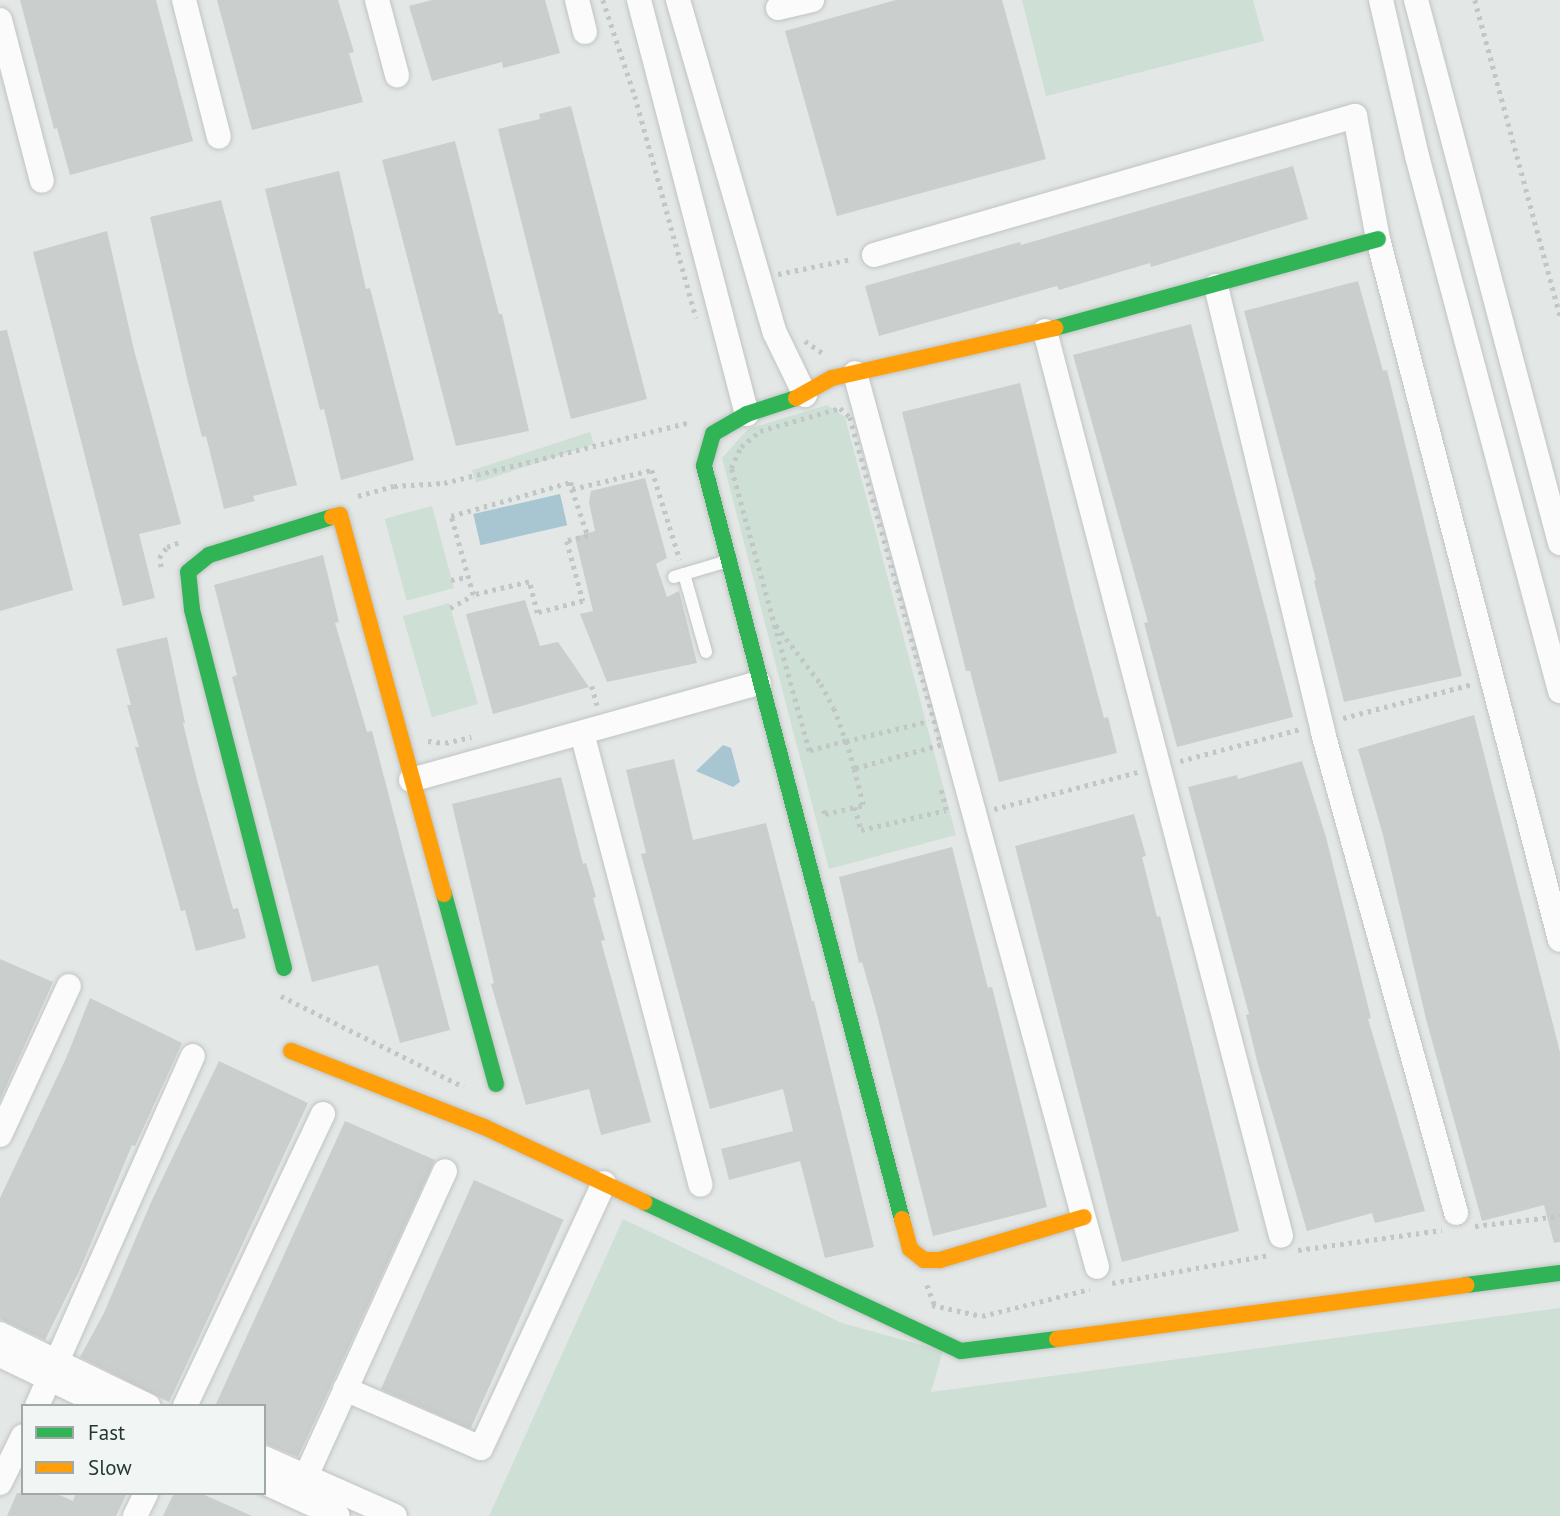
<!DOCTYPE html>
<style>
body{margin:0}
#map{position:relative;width:1560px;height:1516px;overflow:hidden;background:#e3e7e6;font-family:"PT Sans",sans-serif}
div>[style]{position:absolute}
.green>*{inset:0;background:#cedfd5;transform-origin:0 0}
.water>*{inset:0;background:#a8c6d2;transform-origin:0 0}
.building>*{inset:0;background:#cacecd;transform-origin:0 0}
.path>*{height:4.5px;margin-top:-2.25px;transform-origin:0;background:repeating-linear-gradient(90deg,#c0c7c6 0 3.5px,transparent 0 8.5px)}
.roads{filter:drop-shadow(0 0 2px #c0c4c3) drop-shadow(0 0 2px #c0c4c3)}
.lane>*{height:12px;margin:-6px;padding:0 6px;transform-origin:6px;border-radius:6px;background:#fbfbfb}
.street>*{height:24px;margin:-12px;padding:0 12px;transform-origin:12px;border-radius:12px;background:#fbfbfb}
.fast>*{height:16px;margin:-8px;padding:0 8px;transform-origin:8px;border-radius:8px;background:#30b455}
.slow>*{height:16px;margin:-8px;padding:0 8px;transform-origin:8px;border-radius:8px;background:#ff9f0a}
span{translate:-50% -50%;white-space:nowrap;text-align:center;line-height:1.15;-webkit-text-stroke:5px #f1f6f4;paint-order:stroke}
.legend{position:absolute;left:21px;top:1404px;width:245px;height:91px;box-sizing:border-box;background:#f1f6f4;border:2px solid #9faaa8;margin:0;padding:9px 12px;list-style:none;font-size:21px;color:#233835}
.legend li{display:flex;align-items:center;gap:14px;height:35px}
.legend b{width:35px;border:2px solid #9faaa8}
</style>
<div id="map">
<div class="green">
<div style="clip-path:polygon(1022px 0,1253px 0,1264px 41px,1046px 96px)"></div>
<div style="clip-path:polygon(827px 405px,845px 417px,956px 835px,829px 869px,722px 458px,748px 429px)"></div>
<div style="left:590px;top:432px;width:13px;height:124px;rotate:72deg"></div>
<div style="left:432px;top:506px;width:85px;height:49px;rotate:75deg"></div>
<div style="left:449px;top:603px;width:105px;height:48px;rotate:74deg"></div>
<div style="clip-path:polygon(623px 1219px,842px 1323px,943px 1351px,931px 1392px,1560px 1308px,1560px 1516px,489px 1516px)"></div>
</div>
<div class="water">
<div style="left:560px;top:494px;width:32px;height:89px;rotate:77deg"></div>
<div style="clip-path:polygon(723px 745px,731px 748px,740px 782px,733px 787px,696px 771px)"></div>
</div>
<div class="building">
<div style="clip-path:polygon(20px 0,156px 0,193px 141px,70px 175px,57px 128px,54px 129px)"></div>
<div style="clip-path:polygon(217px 0,338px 0,354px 52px,349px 53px,363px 102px,252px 130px)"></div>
<div style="clip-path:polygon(432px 0,545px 0,560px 53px,503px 68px,502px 62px,432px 81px,409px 6px)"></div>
<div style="clip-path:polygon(896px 0,1002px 0,1046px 159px,837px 216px,785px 31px)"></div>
<div style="clip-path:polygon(571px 106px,647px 399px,571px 419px,498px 129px,540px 119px,539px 114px)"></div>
<div style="clip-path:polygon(455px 141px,499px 314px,502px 314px,529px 431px,456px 446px,382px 160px)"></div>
<div style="clip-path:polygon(1293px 166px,1308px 219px,1151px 267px,1150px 263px,1059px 290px,1057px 286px,879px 336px,865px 286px,1020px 242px,1021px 245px)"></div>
<div style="clip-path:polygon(339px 171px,366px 289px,370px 288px,414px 460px,341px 480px,324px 409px,320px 410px,265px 189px)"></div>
<div style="clip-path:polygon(221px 200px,297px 485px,253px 496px,255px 501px,224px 509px,206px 436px,202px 437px,188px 382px,150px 217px)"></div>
<div style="clip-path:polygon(107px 231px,134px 350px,181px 524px,139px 534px,155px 598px,123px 606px,33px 252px)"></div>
<div style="clip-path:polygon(1358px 281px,1383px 371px,1387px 370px,1462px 676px,1344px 702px,1314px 581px,1316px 580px,1244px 311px)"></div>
<div style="clip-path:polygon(1191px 324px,1293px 717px,1177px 747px,1144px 623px,1148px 622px,1073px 355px)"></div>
<div style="clip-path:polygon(7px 330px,73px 590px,0 611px,0 331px)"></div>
<div style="clip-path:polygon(1020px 383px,1074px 605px,1104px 718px,1108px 717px,1117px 753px,999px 782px,970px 671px,966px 671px,902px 412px)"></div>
<div style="clip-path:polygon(645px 478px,667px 558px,656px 564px,667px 597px,679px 591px,697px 663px,607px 682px,580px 614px,593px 611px,575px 537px,595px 531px,589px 502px,591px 491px)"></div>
<div style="clip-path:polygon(323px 555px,339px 622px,335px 623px,367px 732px,372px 731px,450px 1030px,400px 1043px,378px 965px,312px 982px,232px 677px,237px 675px,214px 585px)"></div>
<div style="clip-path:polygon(525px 600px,540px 646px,558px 642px,589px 687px,493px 714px,466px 614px)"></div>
<div style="clip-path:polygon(167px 637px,185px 723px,183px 723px,197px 780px,233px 909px,238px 908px,246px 938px,196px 951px,185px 910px,181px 911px,135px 747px,139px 747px,127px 705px,131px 705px,116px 649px)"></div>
<div style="clip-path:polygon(1474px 715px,1560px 1052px,1560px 1242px,1554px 1243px,1544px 1205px,1482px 1221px,1426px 1019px,1383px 835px,1358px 749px)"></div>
<div style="clip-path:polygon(674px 759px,693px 840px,766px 823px,812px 1001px,814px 1001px,874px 1247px,825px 1258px,800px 1161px,729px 1180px,721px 1149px,793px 1131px,783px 1089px,710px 1109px,641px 854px,646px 853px,626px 770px)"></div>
<div style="clip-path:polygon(1302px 761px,1326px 837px,1371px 1018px,1368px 1019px,1425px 1211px,1375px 1223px,1372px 1213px,1307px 1231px,1257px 1061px,1246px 1015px,1249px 1014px,1188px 787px,1237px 775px,1238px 779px)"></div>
<div style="clip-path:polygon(561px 777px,583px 864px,586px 863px,596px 897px,593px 898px,605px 940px,601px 941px,651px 1122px,601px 1135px,589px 1089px,526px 1105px,491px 984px,494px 983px,452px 804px)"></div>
<div style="clip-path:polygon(1134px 814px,1146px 856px,1142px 857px,1157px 917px,1160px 916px,1239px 1231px,1122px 1262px,1015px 846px)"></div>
<div style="clip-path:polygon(952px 847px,988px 988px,992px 987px,1047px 1207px,933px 1236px,875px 1007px,862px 962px,859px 963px,839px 877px)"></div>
<div style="clip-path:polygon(0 959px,53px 982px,0 1100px)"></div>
<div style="clip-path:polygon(90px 998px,182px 1043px,135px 1146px,132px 1145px,81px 1267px,45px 1340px,0 1319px,0 1198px,67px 1056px)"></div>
<div style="clip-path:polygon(219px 1061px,308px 1103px,169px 1402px,80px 1357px,104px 1313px,152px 1200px)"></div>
<div style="clip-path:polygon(345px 1121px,435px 1160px,298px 1457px,264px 1443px,264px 1406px,215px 1406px)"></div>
<div style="left:474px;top:1180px;width:98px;height:229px;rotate:24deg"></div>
<div style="clip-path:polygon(17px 1493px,55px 1493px,73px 1501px,76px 1493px,127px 1493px,116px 1516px,7px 1516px)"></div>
<div style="clip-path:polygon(174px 1493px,200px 1493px,252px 1516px,163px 1516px)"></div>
</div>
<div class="path">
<div style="left:603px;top:0;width:101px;rotate:71.6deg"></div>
<div style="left:635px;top:96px;width:230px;rotate:74.6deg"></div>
<div style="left:1475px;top:0;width:327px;rotate:74.9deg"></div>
<div style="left:778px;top:274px;width:76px;rotate:-11.5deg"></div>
<div style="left:805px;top:341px;width:23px;rotate:34deg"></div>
<div style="left:840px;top:408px;width:13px;rotate:42deg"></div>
<div style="left:850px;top:417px;width:340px;rotate:74.5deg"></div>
<div style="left:941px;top:745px;width:90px;rotate:164.6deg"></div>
<div style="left:854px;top:769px;width:29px;rotate:-106deg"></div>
<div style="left:846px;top:741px;width:38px;rotate:165deg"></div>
<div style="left:809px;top:751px;width:294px;rotate:-105.4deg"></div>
<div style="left:731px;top:468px;width:23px;rotate:-65deg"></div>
<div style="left:741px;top:447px;width:25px;rotate:-40deg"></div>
<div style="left:760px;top:431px;width:83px;rotate:-16deg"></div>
<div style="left:572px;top:489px;width:50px;rotate:71.2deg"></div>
<div style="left:588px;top:536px;width:22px;rotate:167deg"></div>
<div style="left:567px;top:541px;width:62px;rotate:75.1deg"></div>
<div style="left:583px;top:601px;width:48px;rotate:165.4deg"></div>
<div style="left:537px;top:613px;width:32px;rotate:-104deg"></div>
<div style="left:529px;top:582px;width:57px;rotate:166.9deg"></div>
<div style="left:473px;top:595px;width:82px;rotate:-105.6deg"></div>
<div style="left:451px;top:516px;width:125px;rotate:-15.8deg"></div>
<div style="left:571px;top:482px;width:7px;rotate:82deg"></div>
<div style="left:572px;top:489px;width:82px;rotate:-13.4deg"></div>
<div style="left:652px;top:470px;width:94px;rotate:72.7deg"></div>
<div style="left:358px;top:496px;width:37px;rotate:-16deg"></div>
<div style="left:394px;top:486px;width:50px;rotate:-3.4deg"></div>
<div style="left:444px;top:483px;width:253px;rotate:-13.9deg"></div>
<div style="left:161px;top:567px;width:9px;rotate:-103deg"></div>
<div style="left:159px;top:558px;width:14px;rotate:-54deg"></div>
<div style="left:167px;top:547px;width:14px;rotate:-21deg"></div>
<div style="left:451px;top:580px;width:17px;rotate:-10deg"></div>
<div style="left:450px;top:608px;width:26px;rotate:-29deg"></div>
<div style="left:776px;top:625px;width:74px;rotate:52.7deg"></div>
<div style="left:821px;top:684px;width:27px;rotate:62deg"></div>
<div style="left:834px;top:708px;width:35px;rotate:70deg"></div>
<div style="left:846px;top:741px;width:85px;rotate:-13.5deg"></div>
<div style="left:592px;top:686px;width:20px;rotate:75deg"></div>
<div style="left:1343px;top:718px;width:134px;rotate:-14.7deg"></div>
<div style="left:428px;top:741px;width:17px;rotate:7deg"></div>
<div style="left:445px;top:743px;width:27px;rotate:-13deg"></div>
<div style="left:1180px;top:761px;width:124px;rotate:-14.9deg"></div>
<div style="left:855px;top:807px;width:24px;rotate:75deg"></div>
<div style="left:861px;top:830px;width:87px;rotate:-13.2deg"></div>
<div style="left:946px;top:810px;width:25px;rotate:-104deg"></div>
<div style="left:994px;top:809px;width:149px;rotate:-14.4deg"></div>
<div style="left:824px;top:810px;width:4px;rotate:76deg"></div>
<div style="left:825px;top:814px;width:39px;rotate:-13deg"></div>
<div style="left:863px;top:805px;width:37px;rotate:-104deg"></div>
<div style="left:281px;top:996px;width:204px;rotate:26.4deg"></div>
<div style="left:1475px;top:1226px;width:86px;rotate:-6.7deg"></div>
<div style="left:1298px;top:1250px;width:145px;rotate:-7.9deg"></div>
<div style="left:1112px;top:1283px;width:159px;rotate:-10.1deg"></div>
<div style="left:927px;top:1285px;width:22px;rotate:69deg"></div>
<div style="left:932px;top:1305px;width:51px;rotate:12.4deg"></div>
<div style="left:982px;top:1316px;width:111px;rotate:-14deg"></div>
</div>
<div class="roads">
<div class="lane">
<div style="left:684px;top:574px;width:81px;rotate:74.2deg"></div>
<div style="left:674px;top:577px;width:56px;rotate:-16.5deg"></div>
</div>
<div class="street">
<div style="left:184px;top:0;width:141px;rotate:75.7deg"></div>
<div style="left:377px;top:0;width:78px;rotate:75.1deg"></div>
<div style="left:577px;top:0;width:33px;rotate:76deg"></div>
<div style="left:639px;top:0;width:428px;rotate:75.4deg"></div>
<div style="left:678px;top:0;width:347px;rotate:73.8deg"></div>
<div style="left:775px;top:333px;width:69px;rotate:64.2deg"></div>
<div style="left:1381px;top:0;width:160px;rotate:77deg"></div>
<div style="left:1417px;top:156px;width:554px;rotate:75.04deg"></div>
<div style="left:1416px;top:0;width:562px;rotate:75.15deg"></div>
<div style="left:778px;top:8px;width:35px;rotate:-13deg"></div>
<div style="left:0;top:20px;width:166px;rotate:75.4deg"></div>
<div style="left:874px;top:255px;width:501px;rotate:-16.12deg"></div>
<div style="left:1355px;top:116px;width:125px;rotate:79.4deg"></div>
<div style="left:1378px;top:239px;width:724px;rotate:75.45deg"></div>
<div style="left:1216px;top:286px;width:460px;rotate:76.5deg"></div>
<div style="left:1323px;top:733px;width:498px;rotate:74.5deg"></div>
<div style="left:1045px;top:331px;width:935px;rotate:75.38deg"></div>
<div style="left:855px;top:373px;width:926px;rotate:74.85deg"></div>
<div style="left:582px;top:733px;width:467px;rotate:75.3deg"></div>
<div style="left:411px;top:780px;width:361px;rotate:-15.6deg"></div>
<div style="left:0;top:1135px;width:164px;rotate:-65.2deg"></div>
<div style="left:0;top:1334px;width:165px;rotate:25.9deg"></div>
<div style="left:0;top:1355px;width:118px;rotate:25.7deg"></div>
<div style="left:345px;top:1389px;width:148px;rotate:23.5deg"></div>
<div style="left:481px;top:1448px;width:292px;rotate:-65.1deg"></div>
<div style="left:37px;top:1406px;width:383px;rotate:-66deg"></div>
<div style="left:185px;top:1406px;width:323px;rotate:-64.7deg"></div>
<div style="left:264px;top:1458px;width:143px;rotate:23.9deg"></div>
<div style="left:306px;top:1476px;width:335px;rotate:-65.5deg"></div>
<div style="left:264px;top:1482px;width:81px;rotate:24.7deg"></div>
<div style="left:0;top:1483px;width:52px;rotate:-63.9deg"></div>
<div style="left:135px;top:1516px;width:25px;rotate:-64deg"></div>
</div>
<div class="fast">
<div style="left:1055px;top:328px;width:335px;rotate:-15.4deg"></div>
<div style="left:796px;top:398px;width:52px;rotate:161.9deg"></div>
<div style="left:747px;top:414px;width:39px;rotate:150deg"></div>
<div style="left:713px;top:434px;width:33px;rotate:106deg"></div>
<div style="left:704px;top:466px;width:779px;rotate:75.27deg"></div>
<div style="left:444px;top:894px;width:197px;rotate:74.7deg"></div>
<div style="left:284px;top:968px;width:371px;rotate:-104.4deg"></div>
<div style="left:192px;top:609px;width:37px;rotate:-96deg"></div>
<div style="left:188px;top:572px;width:27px;rotate:-39deg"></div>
<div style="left:209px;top:555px;width:129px;rotate:-17.2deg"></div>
<div style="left:644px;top:1202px;width:350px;rotate:25.2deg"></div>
<div style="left:961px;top:1351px;width:97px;rotate:-7.1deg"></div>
<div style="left:1466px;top:1285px;width:95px;rotate:-7.3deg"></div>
</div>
<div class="slow">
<div style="left:796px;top:398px;width:41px;rotate:-29.1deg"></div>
<div style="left:832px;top:378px;width:229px;rotate:-12.6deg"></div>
<div style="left:332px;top:517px;width:8px;rotate:-14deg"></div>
<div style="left:340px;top:515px;width:393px;rotate:74.7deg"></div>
<div style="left:291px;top:1051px;width:207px;rotate:21.5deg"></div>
<div style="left:484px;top:1127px;width:177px;rotate:25.1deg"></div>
<div style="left:902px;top:1219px;width:31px;rotate:75deg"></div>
<div style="left:910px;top:1249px;width:18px;rotate:38deg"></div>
<div style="left:924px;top:1260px;width:16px"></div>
<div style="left:940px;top:1260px;width:150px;rotate:-16.6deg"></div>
<div style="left:1057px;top:1339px;width:413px;rotate:-7.5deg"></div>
</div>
</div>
<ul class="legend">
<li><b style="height:9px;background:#30b455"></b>Fast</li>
<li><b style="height:9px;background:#ff9f0a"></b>Slow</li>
</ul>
</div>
